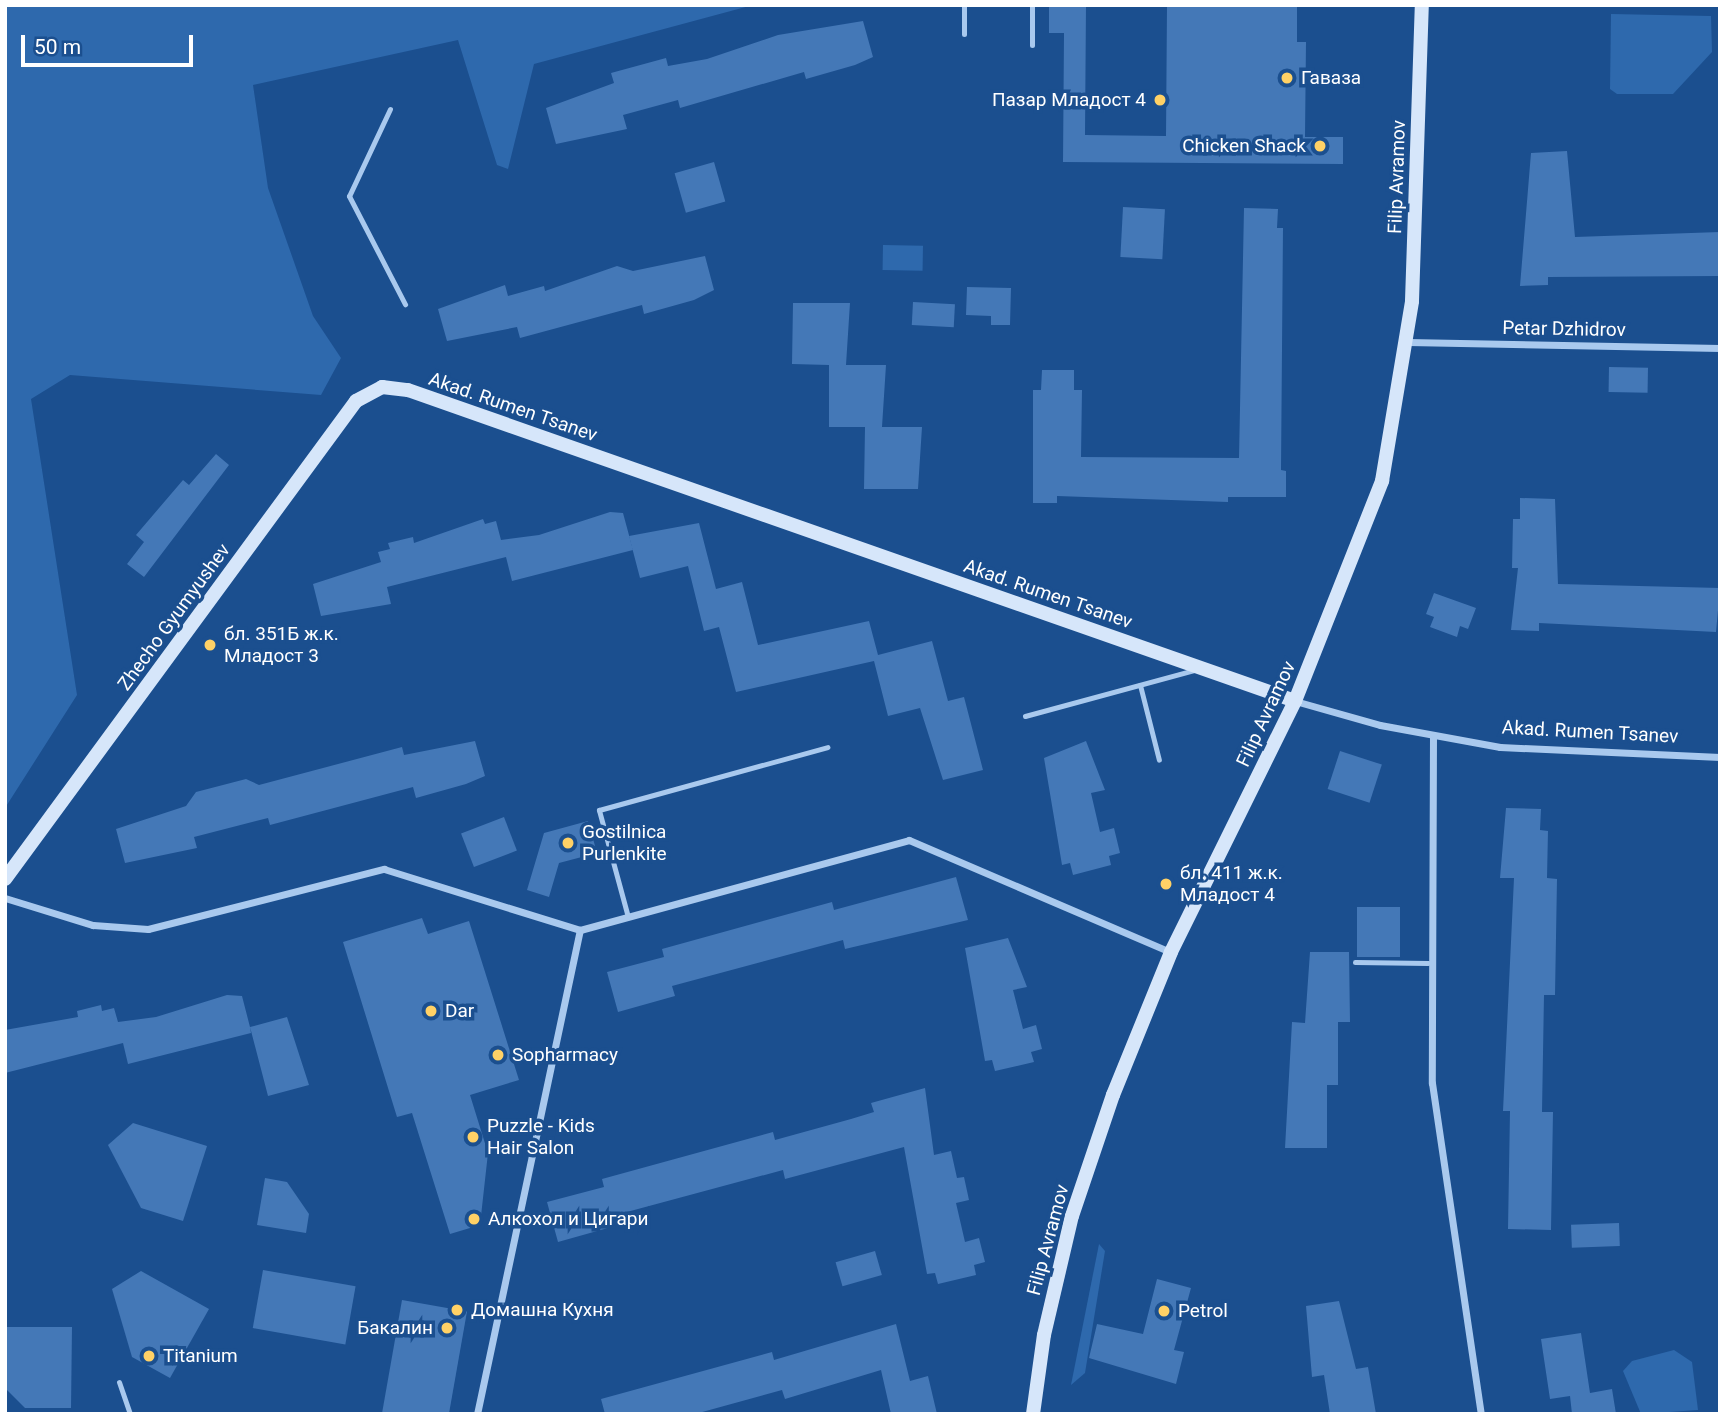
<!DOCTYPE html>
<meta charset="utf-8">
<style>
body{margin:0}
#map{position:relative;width:1725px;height:1419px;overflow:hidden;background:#1b4f8f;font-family:Roboto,sans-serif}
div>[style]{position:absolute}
.green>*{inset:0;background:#2e69ad;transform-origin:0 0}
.building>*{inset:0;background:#4478b7;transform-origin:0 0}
.lane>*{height:5px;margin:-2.5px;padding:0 2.5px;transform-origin:2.5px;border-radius:2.5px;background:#a9c9ee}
.street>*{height:7px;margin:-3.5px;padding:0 3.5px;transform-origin:3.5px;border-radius:3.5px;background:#a9c9ee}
.secondary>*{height:14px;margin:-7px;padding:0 7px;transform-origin:7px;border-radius:7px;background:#d6e6fa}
.dots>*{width:19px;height:19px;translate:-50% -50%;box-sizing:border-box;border:4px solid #1b4f8f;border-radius:50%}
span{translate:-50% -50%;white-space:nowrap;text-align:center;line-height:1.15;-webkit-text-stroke:7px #1b4f8f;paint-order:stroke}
.poi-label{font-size:19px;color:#fff}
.left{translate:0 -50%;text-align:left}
.right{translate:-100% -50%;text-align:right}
.street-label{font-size:19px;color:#fff}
.frame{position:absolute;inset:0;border:7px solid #fff;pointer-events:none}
.scale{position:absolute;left:21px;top:35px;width:172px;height:32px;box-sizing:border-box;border:4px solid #fff;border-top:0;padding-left:9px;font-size:21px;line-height:24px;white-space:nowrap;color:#fff;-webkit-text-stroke:5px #1b4f8f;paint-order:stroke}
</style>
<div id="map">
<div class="green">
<div style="clip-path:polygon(5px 5px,753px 5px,534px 64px,508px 169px,497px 165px,458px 40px,253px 85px,268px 188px,313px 316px,341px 358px,321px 395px,70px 375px,31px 399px,77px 695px,5px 808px)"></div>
<div style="clip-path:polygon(1611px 14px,1711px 16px,1712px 52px,1673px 94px,1617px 94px,1610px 89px)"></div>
<div style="left:883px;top:245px;width:40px;height:25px;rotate:1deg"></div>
<div style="clip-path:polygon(1099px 1244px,1105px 1251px,1085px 1373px,1071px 1385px)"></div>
<div style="clip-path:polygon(1674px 1350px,1692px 1362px,1698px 1410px,1641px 1414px,1623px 1371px,1632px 1361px)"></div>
</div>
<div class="building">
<div style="clip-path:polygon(1049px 5px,1086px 5px,1085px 135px,1166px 136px,1167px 5px,1297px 5px,1297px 42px,1306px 42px,1305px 137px,1343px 137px,1343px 164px,1063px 162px,1064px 33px,1049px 33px)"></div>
<div style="clip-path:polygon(863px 21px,873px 57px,855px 65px,806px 79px,804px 72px,680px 108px,678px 100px,623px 115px,627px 129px,556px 144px,546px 108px,614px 83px,611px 73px,666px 58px,668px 66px,707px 59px,778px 35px)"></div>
<div style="clip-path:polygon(1567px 151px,1575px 237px,1720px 232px,1720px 276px,1548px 277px,1548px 285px,1520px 286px,1531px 153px)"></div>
<div style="left:714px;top:162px;width:41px;height:41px;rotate:74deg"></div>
<div style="left:1123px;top:207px;width:42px;height:50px;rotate:3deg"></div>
<div style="clip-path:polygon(1244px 208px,1278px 209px,1277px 228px,1283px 228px,1281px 470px,1286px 471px,1286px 497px,1228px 497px,1228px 502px,1057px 496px,1057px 503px,1033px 503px,1033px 390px,1041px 390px,1042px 370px,1074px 370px,1074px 390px,1082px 390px,1081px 457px,1239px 458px)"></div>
<div style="clip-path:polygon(705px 256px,714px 290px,694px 300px,644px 314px,642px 305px,520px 338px,517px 327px,447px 341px,438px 309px,505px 285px,508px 296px,544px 286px,545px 291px,617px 266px,633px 271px)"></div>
<div style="clip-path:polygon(967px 287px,1011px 288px,1010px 325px,991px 325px,991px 316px,966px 315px)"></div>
<div style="left:913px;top:302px;width:42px;height:23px;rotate:3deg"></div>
<div style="clip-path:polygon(793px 303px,850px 303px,846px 365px,886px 365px,882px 427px,922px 427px,918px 489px,864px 489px,865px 427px,829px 427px,829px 365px,792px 364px)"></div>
<div style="left:1609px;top:367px;width:39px;height:25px;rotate:1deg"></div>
<div style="clip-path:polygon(216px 454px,229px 465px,144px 577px,127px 564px,144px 542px,136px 535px,183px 480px,189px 485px)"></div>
<div style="clip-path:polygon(1520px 498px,1555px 499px,1558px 584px,1720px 588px,1716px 632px,1539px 623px,1539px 631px,1511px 630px,1518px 568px,1512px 568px,1513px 519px,1520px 519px)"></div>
<div style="clip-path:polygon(610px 512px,623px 513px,633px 550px,512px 581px,506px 557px,387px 587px,391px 604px,321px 616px,313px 584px,381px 562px,378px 552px,390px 549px,388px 543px,413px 537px,414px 543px,483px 519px,485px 524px,496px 521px,501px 540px,539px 535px)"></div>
<div style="clip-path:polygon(699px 523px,716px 589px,742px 582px,758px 645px,869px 621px,878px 655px,932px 641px,948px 701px,964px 697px,983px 770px,943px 780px,920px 708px,888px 716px,874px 661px,736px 692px,719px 627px,704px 631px,688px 566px,640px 578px,629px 536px)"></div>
<div style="clip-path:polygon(1434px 593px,1476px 608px,1468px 629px,1460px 626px,1457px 637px,1430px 627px,1434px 617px,1426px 614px)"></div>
<div style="clip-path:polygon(475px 741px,485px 776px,466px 784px,416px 798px,413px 787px,270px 825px,268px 818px,194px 837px,197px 848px,125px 863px,116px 829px,186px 806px,196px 792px,246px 779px,259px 785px,402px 747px,404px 755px)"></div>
<div style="clip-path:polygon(1086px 741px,1105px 790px,1091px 793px,1100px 832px,1114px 828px,1120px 853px,1109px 856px,1111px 865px,1073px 875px,1070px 863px,1062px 865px,1044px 758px)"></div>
<div style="left:1340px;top:751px;width:44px;height:40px;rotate:18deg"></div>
<div style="clip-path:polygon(1506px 808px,1541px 809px,1540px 830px,1548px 831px,1547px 878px,1557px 879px,1555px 995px,1544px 995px,1542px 1112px,1553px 1112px,1551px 1230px,1508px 1229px,1510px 1111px,1503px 1111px,1514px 878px,1500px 878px)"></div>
<div style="left:504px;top:817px;width:36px;height:46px;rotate:69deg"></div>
<div style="clip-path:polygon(588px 821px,597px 853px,559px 863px,549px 897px,527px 890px,544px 833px)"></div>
<div style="clip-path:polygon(956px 877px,968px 920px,845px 949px,843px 940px,672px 986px,675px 996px,618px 1012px,607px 972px,664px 957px,662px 949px,832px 902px,834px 910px)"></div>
<div style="left:1357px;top:907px;width:43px;height:50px"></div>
<div style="clip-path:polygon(422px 918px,428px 934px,469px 921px,519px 1080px,470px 1095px,488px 1153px,480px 1225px,450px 1234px,412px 1113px,397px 1117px,343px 942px)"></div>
<div style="clip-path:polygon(1008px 938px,1027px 987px,1013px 990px,1023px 1029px,1036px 1025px,1042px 1049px,1031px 1052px,1034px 1062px,995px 1071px,992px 1060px,985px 1061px,965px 948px)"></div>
<div style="clip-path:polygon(1310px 952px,1349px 952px,1350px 1022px,1338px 1022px,1338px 1085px,1327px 1085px,1327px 1148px,1285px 1148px,1292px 1022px,1305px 1023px)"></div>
<div style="clip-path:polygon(227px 995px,242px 996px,250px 1027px,287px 1017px,309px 1085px,268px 1096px,250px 1027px,251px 1033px,128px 1064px,123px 1043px,5px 1073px,5px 1030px,78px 1017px,77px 1011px,101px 1005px,102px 1011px,114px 1008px,118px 1022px,156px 1017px)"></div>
<div style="clip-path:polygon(925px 1088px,934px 1155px,951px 1151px,957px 1178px,964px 1177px,969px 1200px,956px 1203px,965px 1242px,979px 1238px,985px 1262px,974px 1265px,976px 1275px,938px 1284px,935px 1273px,927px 1274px,904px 1147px,785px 1179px,783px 1170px,612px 1216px,615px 1226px,558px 1242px,547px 1202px,604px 1187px,602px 1179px,773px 1132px,775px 1140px,851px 1119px,874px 1112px,871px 1103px)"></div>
<div style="clip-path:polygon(133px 1123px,207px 1146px,183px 1221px,141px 1208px,108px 1145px)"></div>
<div style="clip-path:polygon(265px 1178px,287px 1182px,309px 1214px,306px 1233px,257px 1225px)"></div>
<div style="left:1619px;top:1223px;width:23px;height:48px;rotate:88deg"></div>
<div style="left:875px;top:1251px;width:25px;height:41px;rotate:74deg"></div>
<div style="left:263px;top:1270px;width:94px;height:59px;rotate:10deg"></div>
<div style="clip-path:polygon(141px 1271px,209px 1309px,170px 1378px,132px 1357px,112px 1289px)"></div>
<div style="clip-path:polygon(1157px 1279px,1191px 1288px,1174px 1350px,1184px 1352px,1176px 1384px,1089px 1358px,1097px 1324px,1143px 1334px)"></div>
<div style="left:402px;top:1300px;width:66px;height:116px;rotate:10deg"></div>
<div style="clip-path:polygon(1339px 1301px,1356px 1369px,1368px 1367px,1376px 1414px,1330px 1414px,1324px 1375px,1312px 1377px,1306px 1306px)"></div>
<div style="clip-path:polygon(896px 1324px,910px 1381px,928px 1376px,937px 1414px,891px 1414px,881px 1370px,785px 1399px,782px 1390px,695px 1414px,605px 1414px,601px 1399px,772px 1352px,774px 1360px)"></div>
<div style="clip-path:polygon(5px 1327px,72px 1327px,71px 1408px,25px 1408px,5px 1388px)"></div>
<div style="clip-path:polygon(1581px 1333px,1590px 1393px,1612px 1389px,1616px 1414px,1572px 1414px,1570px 1396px,1550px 1399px,1541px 1339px)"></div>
</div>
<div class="lane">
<div style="left:964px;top:5px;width:29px;rotate:90deg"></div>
<div style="left:1032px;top:45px;width:40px;rotate:-90deg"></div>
<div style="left:390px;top:109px;width:96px;rotate:115.2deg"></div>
<div style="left:349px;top:196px;width:122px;rotate:62.6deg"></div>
<div style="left:1140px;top:685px;width:77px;rotate:75.8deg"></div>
<div style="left:1025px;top:716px;width:175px;rotate:-15.2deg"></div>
<div style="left:628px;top:917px;width:111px;rotate:-105.2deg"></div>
<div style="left:599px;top:810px;width:237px;rotate:-15.4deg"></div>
<div style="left:1355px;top:962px;width:73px;rotate:0.8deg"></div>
<div style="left:119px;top:1382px;width:34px;rotate:71deg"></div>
</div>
<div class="street">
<div style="left:1408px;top:342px;width:312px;rotate:1.1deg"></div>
<div style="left:1295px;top:701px;width:88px;rotate:15.8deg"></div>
<div style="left:1380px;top:725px;width:122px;rotate:10.4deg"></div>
<div style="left:1500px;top:747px;width:220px;rotate:2.6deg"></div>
<div style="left:1433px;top:735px;width:348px;rotate:90.2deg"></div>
<div style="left:1432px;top:1083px;width:335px;rotate:81.6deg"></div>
<div style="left:5px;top:898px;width:92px;rotate:17.1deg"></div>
<div style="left:93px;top:925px;width:55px;rotate:4.2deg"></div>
<div style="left:148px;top:929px;width:244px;rotate:-14.3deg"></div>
<div style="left:384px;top:869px;width:205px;rotate:17.3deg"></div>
<div style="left:580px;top:930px;width:341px;rotate:-15.3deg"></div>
<div style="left:909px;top:840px;width:284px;rotate:23.2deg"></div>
<div style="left:477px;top:1414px;width:495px;rotate:-78deg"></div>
</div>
<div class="secondary">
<div style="left:5px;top:879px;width:593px;rotate:-53.71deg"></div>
<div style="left:356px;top:401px;width:30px;rotate:-28deg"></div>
<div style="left:382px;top:387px;width:26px;rotate:7deg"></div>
<div style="left:408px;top:390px;width:940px;rotate:19.32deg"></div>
<div style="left:1033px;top:1414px;width:80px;rotate:-82.1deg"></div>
<div style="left:1044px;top:1335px;width:122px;rotate:-76.8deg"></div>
<div style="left:1072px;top:1216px;width:128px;rotate:-71.3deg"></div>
<div style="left:1113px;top:1095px;width:154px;rotate:-67.9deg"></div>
<div style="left:1171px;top:952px;width:280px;rotate:-63.7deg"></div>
<div style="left:1295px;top:701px;width:237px;rotate:-68.4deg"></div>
<div style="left:1382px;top:481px;width:182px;rotate:-80.5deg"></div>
<div style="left:1412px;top:301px;width:296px;rotate:-88.1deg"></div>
</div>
<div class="dots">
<div style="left:1287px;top:78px;background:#ffd166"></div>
<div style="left:1160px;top:100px;background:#ffd166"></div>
<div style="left:1320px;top:146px;background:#ffd166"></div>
<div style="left:210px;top:645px;background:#ffd166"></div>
<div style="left:568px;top:843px;background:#ffd166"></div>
<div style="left:1166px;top:884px;background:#ffd166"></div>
<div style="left:431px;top:1011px;background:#ffd166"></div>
<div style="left:498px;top:1055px;background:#ffd166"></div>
<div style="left:473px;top:1137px;background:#ffd166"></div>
<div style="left:474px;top:1219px;background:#ffd166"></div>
<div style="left:457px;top:1310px;background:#ffd166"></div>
<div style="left:1164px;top:1311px;background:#ffd166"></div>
<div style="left:447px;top:1328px;background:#ffd166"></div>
<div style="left:149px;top:1356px;background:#ffd166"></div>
</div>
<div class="poi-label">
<span class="left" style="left:1301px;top:78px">Гаваза</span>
<span class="right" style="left:1146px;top:100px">Пазар Младост 4</span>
<span class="right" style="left:1306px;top:146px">Chicken Shack</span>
<span class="left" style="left:224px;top:645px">бл. 351Б ж.к.<br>Младост 3</span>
<span class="left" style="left:582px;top:843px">Gostilnica<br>Purlenkite</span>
<span class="left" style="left:1180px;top:884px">бл. 411 ж.к.<br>Младост 4</span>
<span class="left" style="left:445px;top:1011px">Dar</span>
<span class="left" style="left:512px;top:1055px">Sopharmacy</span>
<span class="left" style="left:487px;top:1137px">Puzzle - Kids<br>Hair Salon</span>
<span class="left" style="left:488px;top:1219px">Алкохол и Цигари</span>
<span class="left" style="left:471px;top:1310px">Домашна Кухня</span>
<span class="left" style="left:1178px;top:1311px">Petrol</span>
<span class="right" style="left:433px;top:1328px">Бакалин</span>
<span class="left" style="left:163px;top:1356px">Titanium</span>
</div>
<div class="street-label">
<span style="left:1397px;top:177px;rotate:-88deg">Filip Avramov</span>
<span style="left:1564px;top:329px;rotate:1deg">Petar Dzhidrov</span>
<span style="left:513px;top:407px;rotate:19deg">Akad. Rumen Tsanev</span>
<span style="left:1048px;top:594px;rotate:19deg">Akad. Rumen Tsanev</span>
<span style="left:174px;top:617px;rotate:-54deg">Zhecho Gyumyushev</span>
<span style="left:1266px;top:714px;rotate:-65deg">Filip Avramov</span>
<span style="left:1590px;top:732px;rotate:3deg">Akad. Rumen Tsanev</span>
<span style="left:1048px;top:1240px;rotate:-75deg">Filip Avramov</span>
</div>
<div class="frame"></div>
<div class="scale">50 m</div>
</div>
